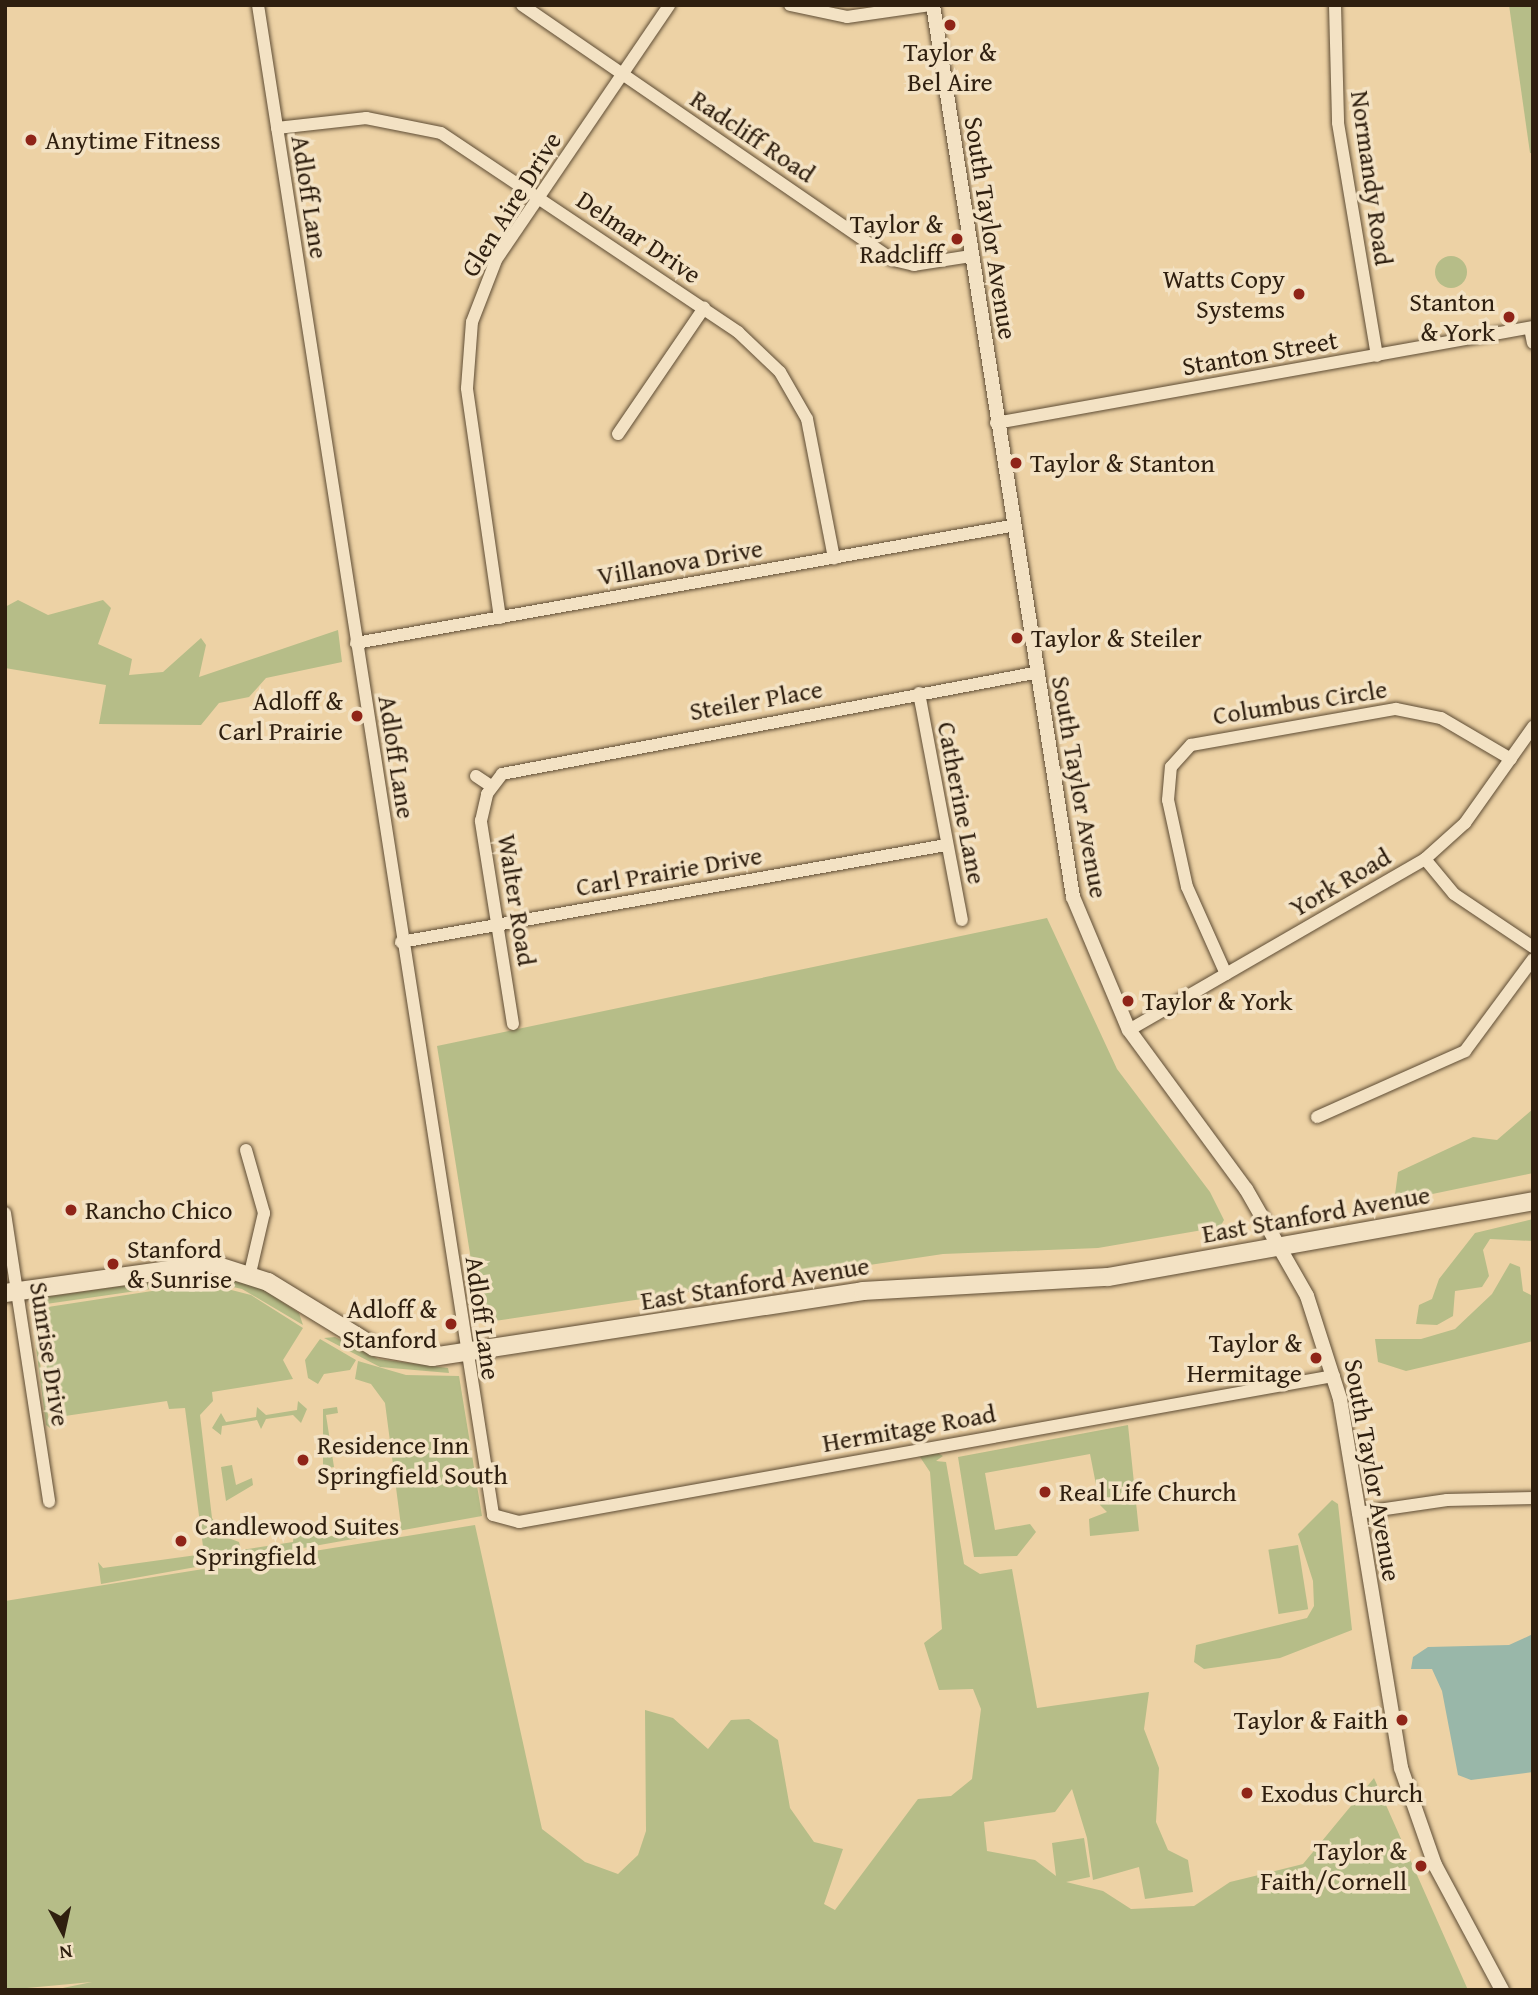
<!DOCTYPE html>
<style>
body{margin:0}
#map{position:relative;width:1538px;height:1995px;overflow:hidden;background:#edd2a5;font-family:"Gentium Book Plus",serif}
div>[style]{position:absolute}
.green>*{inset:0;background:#b6bd88;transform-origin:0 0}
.round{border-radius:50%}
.water>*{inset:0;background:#99b7a9}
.roads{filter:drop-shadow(0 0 2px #5e4c34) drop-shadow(0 0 2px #5e4c34)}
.minor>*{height:12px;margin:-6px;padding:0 6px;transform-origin:6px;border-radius:6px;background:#f3e2c4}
.tertiary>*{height:14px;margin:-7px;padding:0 7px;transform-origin:7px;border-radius:7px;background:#f3e2c4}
.secondary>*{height:18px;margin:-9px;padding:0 9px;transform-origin:9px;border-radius:9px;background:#f3e2c4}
.dots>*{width:19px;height:19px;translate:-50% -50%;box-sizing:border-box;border:4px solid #f3e2c4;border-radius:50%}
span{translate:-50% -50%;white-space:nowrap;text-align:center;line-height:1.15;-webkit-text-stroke:7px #f3e2c4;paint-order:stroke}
.poi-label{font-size:26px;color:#2f1f0f}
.left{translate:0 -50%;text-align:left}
.right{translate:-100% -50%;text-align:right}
.street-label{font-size:26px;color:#2f1f0f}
.frame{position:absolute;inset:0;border:7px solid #2f1f0f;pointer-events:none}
.north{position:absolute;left:28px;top:1897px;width:70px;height:70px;-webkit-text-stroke:5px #f3e2c4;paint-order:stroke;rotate:172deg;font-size:19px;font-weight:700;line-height:28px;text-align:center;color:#2f1f0f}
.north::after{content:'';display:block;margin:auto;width:24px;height:32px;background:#2f1f0f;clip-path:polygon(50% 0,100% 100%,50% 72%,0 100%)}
</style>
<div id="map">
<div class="green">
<div style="clip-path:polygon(1509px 5px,1533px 5px,1533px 153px,1530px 153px)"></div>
<div class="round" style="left:1435px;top:256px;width:32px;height:32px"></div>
<div style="clip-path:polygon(18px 600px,48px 615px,103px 600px,111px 608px,98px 644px,132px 659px,129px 675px,163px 672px,201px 638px,206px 645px,199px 677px,338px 630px,342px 662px,266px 678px,249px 697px,219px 703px,201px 725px,99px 724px,106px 685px,5px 668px,5px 607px)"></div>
<div style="clip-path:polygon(1047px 918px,1117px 1069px,1210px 1192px,1224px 1220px,1220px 1227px,1098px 1248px,943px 1254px,481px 1323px,437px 1046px)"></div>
<div style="clip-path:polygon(1533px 1109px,1533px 1173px,1394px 1202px,1398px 1172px,1473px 1137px,1497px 1140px)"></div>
<div style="clip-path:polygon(1533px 1219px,1533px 1241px,1490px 1239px,1483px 1250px,1489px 1276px,1482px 1287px,1455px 1291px,1453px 1316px,1437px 1325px,1416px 1324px,1419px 1305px,1432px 1299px,1439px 1279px,1475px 1233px)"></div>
<div style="clip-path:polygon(1510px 1263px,1520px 1267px,1523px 1291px,1533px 1296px,1533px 1341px,1406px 1371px,1378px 1362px,1375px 1339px,1421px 1339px,1455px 1329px,1492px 1294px)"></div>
<div style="clip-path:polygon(208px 1274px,261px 1288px,299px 1313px,303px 1325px,242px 1289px,206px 1281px,32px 1306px,45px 1297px)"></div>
<div style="clip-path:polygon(204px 1283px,251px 1295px,303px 1328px,283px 1360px,293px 1379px,212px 1392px,213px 1401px,200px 1415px,212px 1518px,223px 1536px,239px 1542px,241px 1550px,293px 1542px,294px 1533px,315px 1530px,318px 1538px,401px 1526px,385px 1403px,371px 1384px,355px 1379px,358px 1361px,406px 1375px,459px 1376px,482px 1516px,101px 1584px,98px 1562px,103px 1568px,204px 1554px,185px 1408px,169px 1409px,167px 1401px,65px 1416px,66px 1426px,53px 1427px,35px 1309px)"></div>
<div style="clip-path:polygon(31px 1309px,32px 1310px,50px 1428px,46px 1425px)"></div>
<div style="clip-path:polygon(335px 1337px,378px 1359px,448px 1368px,449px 1373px,380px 1367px,324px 1338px)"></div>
<div style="clip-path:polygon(320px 1339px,356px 1360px,350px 1370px,324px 1374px,318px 1384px,308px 1378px,305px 1360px)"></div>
<div style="clip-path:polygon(298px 1401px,307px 1409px,301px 1423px,293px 1415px,266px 1419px,261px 1429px,257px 1420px,222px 1426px,221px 1435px,212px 1428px,221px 1413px,226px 1422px,256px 1417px,257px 1407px,266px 1415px,297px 1410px)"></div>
<div style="clip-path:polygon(337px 1407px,338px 1413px,326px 1415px,334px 1467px,323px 1469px,323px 1409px)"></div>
<div style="clip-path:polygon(1128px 1425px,1139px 1531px,1090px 1536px,1089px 1519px,1107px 1512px,1100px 1505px,1090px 1454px,985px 1473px,995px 1530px,1030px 1524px,1036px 1532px,1017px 1556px,974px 1557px,958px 1457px)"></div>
<div style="clip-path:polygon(938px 1453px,943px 1456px,936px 1461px,946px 1462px,964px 1564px,980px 1574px,1012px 1569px,1037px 1708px,1149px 1692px,1144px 1729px,1159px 1768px,1156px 1822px,1168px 1850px,1188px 1860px,1193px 1892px,1145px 1899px,1139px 1867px,1093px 1880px,1087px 1838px,1072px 1789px,1055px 1812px,984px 1822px,987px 1851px,1035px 1860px,1056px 1876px,1052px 1843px,1084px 1838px,1090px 1877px,1066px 1882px,1103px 1891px,1131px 1909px,1194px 1906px,1230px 1882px,1303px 1864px,1374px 1778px,1468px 1990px,53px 1990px,92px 1982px,5px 1990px,5px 1601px,475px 1525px,542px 1829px,585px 1862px,618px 1874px,638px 1855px,646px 1831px,645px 1710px,673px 1718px,708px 1749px,731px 1720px,749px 1719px,778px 1740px,790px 1808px,814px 1842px,843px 1849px,824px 1904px,835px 1910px,918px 1799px,951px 1796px,972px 1779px,981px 1709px,973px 1689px,939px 1690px,924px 1643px,942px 1629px,930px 1472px,920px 1457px,906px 1456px)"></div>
<div style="clip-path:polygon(232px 1465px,236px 1485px,252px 1478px,253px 1485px,226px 1501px,221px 1467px)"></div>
<div style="clip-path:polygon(1332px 1500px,1338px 1504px,1352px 1630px,1280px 1658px,1204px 1669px,1194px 1662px,1196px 1645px,1307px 1618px,1314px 1606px,1313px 1581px,1298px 1534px)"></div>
<div style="left:1298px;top:1545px;width:65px;height:30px;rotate:81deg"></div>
</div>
<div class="water">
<div style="clip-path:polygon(1533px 1634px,1533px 1772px,1471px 1780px,1458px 1775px,1442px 1691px,1432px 1669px,1411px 1669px,1413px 1657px,1428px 1647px,1509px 1645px)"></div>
</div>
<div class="roads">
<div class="minor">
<div style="left:258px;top:5px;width:1528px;rotate:81.15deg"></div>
<div style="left:493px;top:1515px;width:27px;rotate:15deg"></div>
<div style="left:519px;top:1522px;width:828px;rotate:-10.16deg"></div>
<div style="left:522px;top:5px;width:450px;rotate:34.5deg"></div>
<div style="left:893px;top:260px;width:22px;rotate:13deg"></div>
<div style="left:914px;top:265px;width:58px;rotate:-9deg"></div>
<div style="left:790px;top:5px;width:58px;rotate:11.9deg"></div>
<div style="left:847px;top:17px;width:84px;rotate:-8.2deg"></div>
<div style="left:1335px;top:5px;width:118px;rotate:88.5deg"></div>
<div style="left:1338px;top:123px;width:236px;rotate:80.5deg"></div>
<div style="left:277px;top:128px;width:90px;rotate:-6.4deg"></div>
<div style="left:366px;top:118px;width:76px;rotate:11.3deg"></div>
<div style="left:441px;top:133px;width:358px;rotate:33.8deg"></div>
<div style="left:738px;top:332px;width:58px;rotate:43.6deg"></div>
<div style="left:780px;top:372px;width:54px;rotate:60.1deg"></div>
<div style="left:807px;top:419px;width:142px;rotate:79deg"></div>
<div style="left:1530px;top:328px;width:15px;rotate:79deg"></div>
<div style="left:996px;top:423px;width:546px;rotate:-10.14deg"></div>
<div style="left:618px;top:434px;width:153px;rotate:-55.7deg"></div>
<div style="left:500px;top:618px;width:232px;rotate:-98.2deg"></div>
<div style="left:467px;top:388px;width:66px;rotate:-85.7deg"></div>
<div style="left:472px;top:322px;width:66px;rotate:-68.8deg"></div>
<div style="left:496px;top:260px;width:308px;rotate:-55.8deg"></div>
<div style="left:356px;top:643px;width:665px;rotate:-10.13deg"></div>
<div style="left:919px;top:693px;width:231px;rotate:79.3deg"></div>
<div style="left:476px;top:776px;width:18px;rotate:34deg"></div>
<div style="left:1425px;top:859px;width:45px;rotate:50.4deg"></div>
<div style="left:1454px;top:894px;width:95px;rotate:33.9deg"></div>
<div style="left:401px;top:942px;width:554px;rotate:-10.09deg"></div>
<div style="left:1226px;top:974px;width:95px;rotate:-114.1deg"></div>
<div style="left:1187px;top:887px;width:89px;rotate:-102.3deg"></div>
<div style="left:1168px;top:800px;width:33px;rotate:-85deg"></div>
<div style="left:1171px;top:767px;width:30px;rotate:-48deg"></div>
<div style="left:1191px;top:745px;width:208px;rotate:-10deg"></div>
<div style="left:1396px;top:709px;width:46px;rotate:11.3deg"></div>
<div style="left:1441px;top:718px;width:81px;rotate:30.4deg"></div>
<div style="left:513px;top:1024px;width:206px;rotate:-99deg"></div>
<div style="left:481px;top:821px;width:28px;rotate:-77deg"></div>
<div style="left:487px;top:794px;width:25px;rotate:-53deg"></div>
<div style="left:502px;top:774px;width:542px;rotate:-10.75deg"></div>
<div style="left:1129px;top:1030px;width:342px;rotate:-30deg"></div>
<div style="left:1425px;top:859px;width:54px;rotate:-42deg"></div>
<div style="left:1465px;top:823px;width:118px;rotate:-54.7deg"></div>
<div style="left:1317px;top:1117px;width:162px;rotate:-24deg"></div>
<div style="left:1465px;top:1051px;width:114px;rotate:-53.5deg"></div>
<div style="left:246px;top:1150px;width:66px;rotate:74.1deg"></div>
<div style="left:264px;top:1213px;width:62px;rotate:103.1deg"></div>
<div style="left:5px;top:1213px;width:292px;rotate:81.3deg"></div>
<div style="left:1358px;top:1513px;width:90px;rotate:-8.3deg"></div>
<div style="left:1447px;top:1500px;width:86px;rotate:-1.3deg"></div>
</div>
<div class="tertiary">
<div style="left:933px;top:5px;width:903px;rotate:81.08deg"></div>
<div style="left:1073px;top:897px;width:144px;rotate:67.2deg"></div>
<div style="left:1129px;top:1030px;width:197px;rotate:53.7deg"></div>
<div style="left:1246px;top:1189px;width:123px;rotate:60.3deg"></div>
<div style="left:1307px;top:1296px;width:108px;rotate:72.2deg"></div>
<div style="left:1340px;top:1399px;width:374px;rotate:80.6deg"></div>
<div style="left:1401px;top:1768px;width:103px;rotate:70.7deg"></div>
<div style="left:1435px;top:1865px;width:142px;rotate:61.8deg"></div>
</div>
<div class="secondary">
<div style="left:5px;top:1293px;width:209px;rotate:-8deg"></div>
<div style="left:212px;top:1264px;width:59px;rotate:17.8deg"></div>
<div style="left:268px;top:1282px;width:124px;rotate:31.5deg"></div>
<div style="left:374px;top:1347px;width:59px;rotate:9.8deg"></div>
<div style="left:432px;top:1357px;width:436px;rotate:-8.7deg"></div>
<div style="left:863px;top:1291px;width:245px;rotate:-3.3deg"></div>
<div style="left:1108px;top:1277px;width:432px;rotate:-10.1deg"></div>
</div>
</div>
<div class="dots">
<div style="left:950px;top:25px;background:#8f2418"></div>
<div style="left:31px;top:140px;background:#8f2418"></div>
<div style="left:957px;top:239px;background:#8f2418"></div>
<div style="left:1299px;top:294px;background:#8f2418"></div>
<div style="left:1509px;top:317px;background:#8f2418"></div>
<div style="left:1016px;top:463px;background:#8f2418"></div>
<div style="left:1017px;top:638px;background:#8f2418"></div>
<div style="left:357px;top:716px;background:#8f2418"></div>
<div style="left:1128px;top:1001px;background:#8f2418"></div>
<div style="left:71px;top:1210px;background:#8f2418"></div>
<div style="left:113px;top:1264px;background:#8f2418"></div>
<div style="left:451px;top:1324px;background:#8f2418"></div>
<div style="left:1316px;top:1358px;background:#8f2418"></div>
<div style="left:303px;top:1460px;background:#8f2418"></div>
<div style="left:1045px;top:1492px;background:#8f2418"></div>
<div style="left:181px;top:1541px;background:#8f2418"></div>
<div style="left:1402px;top:1720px;background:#8f2418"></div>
<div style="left:1247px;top:1793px;background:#8f2418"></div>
<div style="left:1421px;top:1866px;background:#8f2418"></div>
</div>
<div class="poi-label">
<span style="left:950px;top:67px">Taylor &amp;<br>Bel Aire</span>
<span class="left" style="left:45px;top:140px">Anytime Fitness</span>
<span class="right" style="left:943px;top:239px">Taylor &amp;<br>Radcliff</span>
<span class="right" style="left:1285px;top:294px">Watts Copy<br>Systems</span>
<span class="right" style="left:1495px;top:317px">Stanton<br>&amp; York</span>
<span class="left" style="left:1030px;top:463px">Taylor &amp; Stanton</span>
<span class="left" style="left:1031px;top:638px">Taylor &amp; Steiler</span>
<span class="right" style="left:343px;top:716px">Adloff &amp;<br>Carl Prairie</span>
<span class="left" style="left:1142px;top:1001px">Taylor &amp; York</span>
<span class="left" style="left:85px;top:1210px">Rancho Chico</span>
<span class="left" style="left:127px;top:1264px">Stanford<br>&amp; Sunrise</span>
<span class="right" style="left:437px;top:1324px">Adloff &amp;<br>Stanford</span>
<span class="right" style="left:1302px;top:1358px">Taylor &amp;<br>Hermitage</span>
<span class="left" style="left:317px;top:1460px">Residence Inn<br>Springfield South</span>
<span class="left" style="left:1059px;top:1492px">Real Life Church</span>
<span class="left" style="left:195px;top:1541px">Candlewood Suites<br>Springfield</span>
<span class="right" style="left:1388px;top:1720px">Taylor &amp; Faith</span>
<span class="left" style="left:1261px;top:1793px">Exodus Church</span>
<span class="right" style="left:1407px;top:1866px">Taylor &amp;<br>Faith/Cornell</span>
</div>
<div class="street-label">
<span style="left:753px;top:136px;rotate:34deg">Radcliff Road</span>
<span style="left:1372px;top:178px;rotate:82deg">Normandy Road</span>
<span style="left:310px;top:197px;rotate:81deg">Adloff Lane</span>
<span style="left:511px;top:204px;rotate:-58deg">Glen Aire Drive</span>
<span style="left:991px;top:228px;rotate:81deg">South Taylor Avenue</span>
<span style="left:639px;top:237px;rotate:34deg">Delmar Drive</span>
<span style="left:1260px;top:353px;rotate:-10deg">Stanton Street</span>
<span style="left:680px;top:562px;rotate:-10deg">Villanova Drive</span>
<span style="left:756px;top:700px;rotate:-10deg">Steiler Place</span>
<span style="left:1300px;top:702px;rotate:-9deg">Columbus Circle</span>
<span style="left:397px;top:757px;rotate:81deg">Adloff Lane</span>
<span style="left:1080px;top:787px;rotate:80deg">South Taylor Avenue</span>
<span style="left:962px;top:803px;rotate:79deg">Catherine Lane</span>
<span style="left:669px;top:871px;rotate:-10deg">Carl Prairie Drive</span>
<span style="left:1340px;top:882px;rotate:-30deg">York Road</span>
<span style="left:517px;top:900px;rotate:81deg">Walter Road</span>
<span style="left:1316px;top:1214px;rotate:-10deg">East Stanford Avenue</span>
<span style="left:755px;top:1283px;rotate:-9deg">East Stanford Avenue</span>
<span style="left:483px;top:1318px;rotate:82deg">Adloff Lane</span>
<span style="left:50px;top:1354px;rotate:81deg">Sunrise Drive</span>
<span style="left:909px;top:1428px;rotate:-10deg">Hermitage Road</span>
<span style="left:1373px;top:1470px;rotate:80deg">South Taylor Avenue</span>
</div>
<div class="frame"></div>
<div class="north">N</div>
</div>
